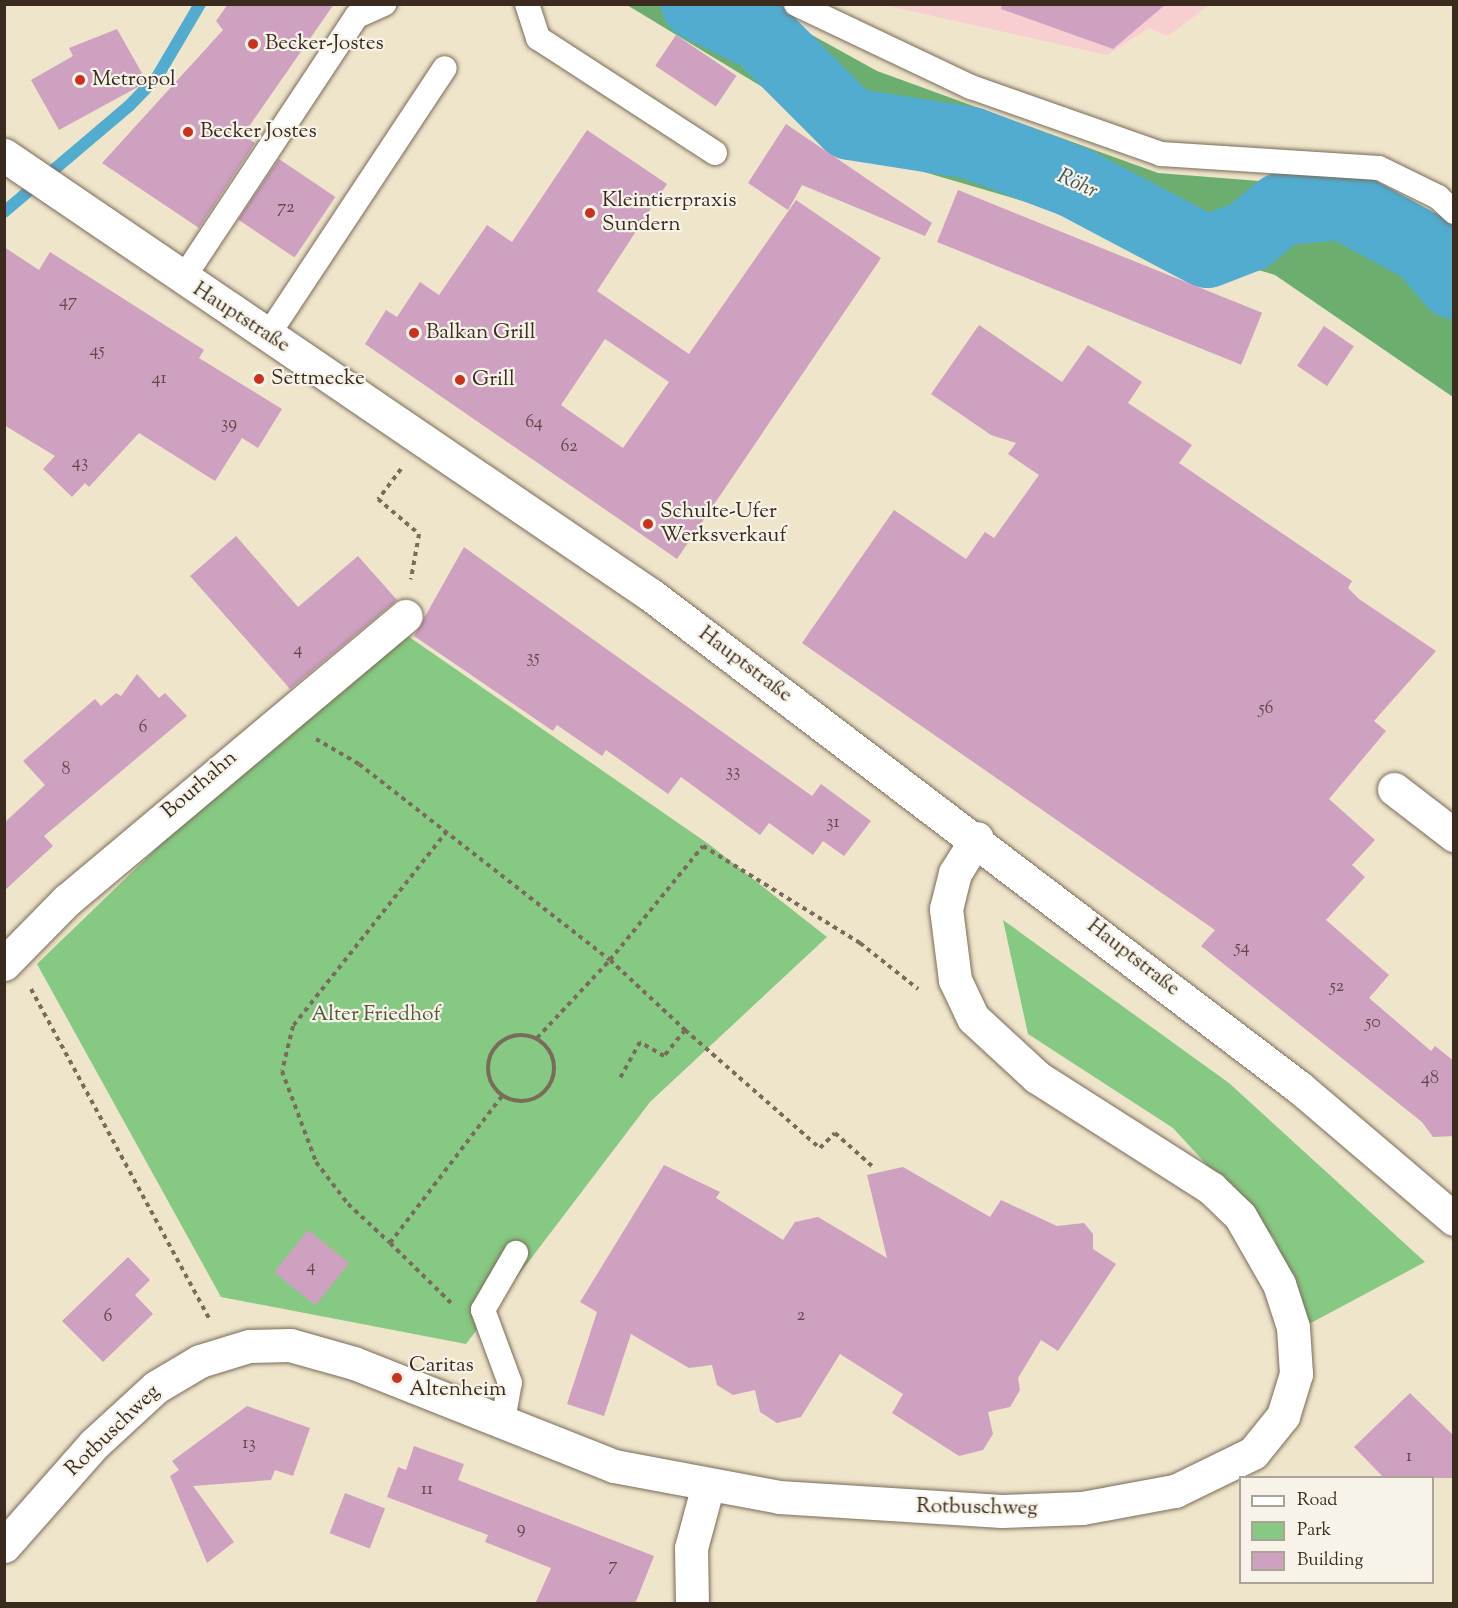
<!DOCTYPE html>
<meta charset="utf-8">
<style>
body{margin:0}
#map{position:relative;width:1458px;height:1608px;overflow:hidden;background:#efe5ca;font-family:"Sorts Mill Goudy",serif}
div>[style]{position:absolute}
.built>*{inset:0;background:#f7cfd0}
.green>*{inset:0;background:#86c982}
.forest>*{inset:0;background:#6cad70}
.stream>*{height:12px;margin:-6px;padding:0 6px;transform-origin:6px;border-radius:6px;background:#52accf}
.river>*{height:72px;margin:-36px;padding:0 36px;transform-origin:36px;border-radius:36px;background:#52accf}
.building>*{inset:0;background:#cfa1c1;transform-origin:0 0}
.path>*{height:4px;margin-top:-2px;transform-origin:0;background:repeating-linear-gradient(90deg,#7a6b5a 0 4.5px,transparent 0 9px)}
.path>.ring{margin:-2px;padding:0;box-sizing:content-box;background:none;border:4px solid #7a6b5a;border-radius:50%}
.roads{filter:drop-shadow(0 0 2px #7a6b5a) drop-shadow(0 0 2px #7a6b5a)}
.lane>*{height:24px;margin:-12px;padding:0 12px;transform-origin:12px;border-radius:12px;background:#fff}
.street>*{height:33px;margin:-16.5px;padding:0 16.5px;transform-origin:16.5px;border-radius:16.5px;background:#fff}
.dots>*{width:16px;height:16px;translate:-50% -50%;box-sizing:border-box;border:3px solid #f7f3e8;border-radius:50%}
span{translate:-50% -50%;white-space:nowrap;text-align:center;line-height:1.15;-webkit-text-stroke:4.5px #f7f3e8;paint-order:stroke}
.number-label{font-size:18px;color:#604847}
.number-label span{-webkit-text-stroke-width:0}
.poi-label{font-size:21px;color:#3b2a1e}
.left{translate:0 -50%;text-align:left}
.street-label{font-size:21px;color:#3b2a1e}
.park-label{font-size:21px;color:#525a3c}
.water-label{font-size:22px;color:#43585c;font-style:italic}
.frame{position:absolute;inset:0;border:6px solid #3b2a1e;pointer-events:none}
.legend{position:absolute;left:1239px;top:1476px;width:195px;height:108px;box-sizing:border-box;background:#f7f3e8;border:2px solid #aca397;margin:0;padding:8px 10px;list-style:none;font-size:18px;color:#3b2a1e}
.legend li{display:flex;align-items:center;gap:12px;height:30px}
.legend b{width:30px;border:2px solid #aca397}
</style>
<div id="map">
<div class="built">
<div style="clip-path:polygon(884px 5px,1209px 5px,1168px 36px,1149px 28px,1107px 55px)"></div>
</div>
<div class="green">
<div style="clip-path:polygon(402px 632px,710px 845px,827px 937px,650px 1102px,466px 1344px,221px 1297px,37px 964px,273px 736px)"></div>
<div style="clip-path:polygon(1003px 920px,1229px 1083px,1425px 1262px,1309px 1324px,1274px 1238px,1173px 1128px,1028px 1034px)"></div>
</div>
<div class="forest">
<div style="clip-path:polygon(627px 5px,758px 5px,877px 71px,1158px 173px,1372px 190px,1453px 242px,1453px 397px,1275px 275px,883px 160px)"></div>
</div>
<div class="stream">
<div style="left:4px;top:212px;width:164px;rotate:-40.3deg"></div>
<div style="left:129px;top:106px;width:40px;rotate:-46deg"></div>
<div style="left:157px;top:77px;width:85px;rotate:-59.5deg"></div>
</div>
<div class="river">
<div style="left:697px;top:4px;width:72px;rotate:26.2deg"></div>
<div style="left:762px;top:36px;width:124px;rotate:45deg"></div>
<div style="left:850px;top:124px;width:122px;rotate:8.9deg"></div>
<div style="left:971px;top:143px;width:110px;rotate:20.7deg"></div>
<div style="left:1074px;top:182px;width:150px;rotate:27.8deg"></div>
<div style="left:1207px;top:252px;width:45px;rotate:-20.9deg"></div>
<div style="left:1249px;top:236px;width:42px;rotate:-40.2deg"></div>
<div style="left:1281px;top:209px;width:62px;rotate:-4.6deg"></div>
<div style="left:1343px;top:204px;width:92px;rotate:28.5deg"></div>
<div style="left:1424px;top:248px;width:46px;rotate:49.4deg"></div>
</div>
<div class="building">
<div style="clip-path:polygon(228px 4px,334px 4px,243px 135px,255px 143px,199px 228px,102px 163px,223px 30px,216px 21px)"></div>
<div style="clip-path:polygon(1002px 4px,1166px 4px,1113px 49px,1001px 9px)"></div>
<div style="clip-path:polygon(117px 29px,147px 82px,59px 130px,31px 80px,73px 56px,69px 48px)"></div>
<div style="left:676px;top:35px;width:73px;height:37px;rotate:34deg"></div>
<div style="clip-path:polygon(786px 124px,932px 223px,925px 236px,802px 185px,788px 210px,748px 183px)"></div>
<div style="clip-path:polygon(evenodd,587px 130px,667px 184px,597px 291px,689px 354px,796px 200px,881px 258px,677px 559px,365px 344px,386px 310px,397px 317px,420px 282px,439px 295px,487px 225px,512px 242px,587px 130px,605px 339px,669px 382px,623px 448px,561px 405px,605px 339px)"></div>
<div style="left:279px;top:159px;width:68px;height:73px;rotate:34deg"></div>
<div style="left:958px;top:190px;width:328px;height:56px;rotate:22deg"></div>
<div style="clip-path:polygon(4px 247px,39px 270px,50px 252px,204px 350px,199px 358px,282px 409px,258px 448px,242px 438px,215px 481px,139px 433px,89px 487px,85px 483px,72px 497px,43px 469px,55px 456px,4px 425px)"></div>
<div style="clip-path:polygon(979px 325px,1062px 382px,1088px 345px,1142px 382px,1128px 403px,1192px 445px,1179px 463px,1352px 581px,1348px 588px,1359px 599px,1436px 651px,1374px 721px,1386px 731px,1329px 799px,1375px 840px,1352px 865px,1365px 877px,1326px 920px,1389px 975px,1369px 998px,1431px 1051px,1435px 1046px,1454px 1061px,1454px 1136px,1433px 1137px,1422px 1122px,1201px 946px,1215px 930px,802px 643px,894px 510px,966px 559px,985px 532px,994px 538px,1039px 475px,1008px 454px,1016px 443px,991px 435px,931px 394px)"></div>
<div style="left:1324px;top:326px;width:36px;height:48px;rotate:34deg"></div>
<div style="clip-path:polygon(236px 536px,298px 607px,358px 556px,397px 600px,290px 689px,190px 576px)"></div>
<div style="clip-path:polygon(464px 547px,812px 796px,821px 784px,871px 821px,844px 856px,823px 841px,813px 855px,769px 823px,760px 835px,681px 777px,668px 794px,606px 750px,602px 756px,557px 725px,553px 731px,414px 636px)"></div>
<div style="clip-path:polygon(137px 674px,159px 698px,165px 693px,187px 716px,44px 836px,53px 846px,4px 891px,4px 823px,45px 785px,23px 761px,95px 699px,101px 706px,116px 693px,121px 696px)"></div>
<div style="clip-path:polygon(664px 1165px,720px 1192px,716px 1198px,783px 1240px,795px 1222px,818px 1217px,887px 1258px,867px 1175px,903px 1167px,990px 1217px,1001px 1200px,1057px 1226px,1084px 1223px,1093px 1234px,1093px 1249px,1116px 1264px,1058px 1351px,1041px 1340px,1018px 1378px,1020px 1390px,1010px 1407px,988px 1412px,993px 1434px,983px 1450px,959px 1456px,892px 1413px,903px 1394px,840px 1354px,801px 1417px,777px 1423px,760px 1412px,755px 1390px,733px 1395px,717px 1385px,712px 1365px,689px 1368px,631px 1334px,604px 1416px,567px 1404px,597px 1312px,580px 1302px)"></div>
<div style="left:308px;top:1230px;width:53px;height:54px;rotate:39deg"></div>
<div style="clip-path:polygon(128px 1257px,150px 1280px,135px 1295px,153px 1314px,103px 1362px,62px 1321px)"></div>
<div style="clip-path:polygon(1410px 1393px,1454px 1436px,1454px 1478px,1384px 1478px,1354px 1447px)"></div>
<div style="clip-path:polygon(247px 1406px,310px 1428px,293px 1476px,275px 1470px,271px 1480px,193px 1486px,234px 1542px,207px 1563px,170px 1476px,179px 1470px,172px 1461px)"></div>
<div style="clip-path:polygon(414px 1446px,464px 1464px,458px 1480px,654px 1556px,635px 1604px,535px 1604px,551px 1568px,485px 1542px,488px 1535px,387px 1497px,398px 1467px,406px 1470px)"></div>
<div style="left:345px;top:1493px;width:43px;height:43px;rotate:21deg"></div>
</div>
<div class="path">
<div style="left:401px;top:469px;width:38px;rotate:127deg"></div>
<div style="left:378px;top:499px;width:54px;rotate:40.5deg"></div>
<div style="left:419px;top:534px;width:46px;rotate:100.1deg"></div>
<div style="left:316px;top:739px;width:50px;rotate:30.2deg"></div>
<div style="left:359px;top:764px;width:318px;rotate:38deg"></div>
<div style="left:610px;top:960px;width:103px;rotate:43deg"></div>
<div style="left:685px;top:1030px;width:33px;rotate:129deg"></div>
<div style="left:664px;top:1056px;width:28px;rotate:-150deg"></div>
<div style="left:640px;top:1042px;width:43px;rotate:118.9deg"></div>
<div style="left:447px;top:831px;width:248px;rotate:128.3deg"></div>
<div style="left:293px;top:1026px;width:46px;rotate:103.7deg"></div>
<div style="left:282px;top:1071px;width:97px;rotate:69.5deg"></div>
<div style="left:316px;top:1162px;width:53px;rotate:52.7deg"></div>
<div style="left:348px;top:1204px;width:57px;rotate:42.9deg"></div>
<div style="left:390px;top:1243px;width:185px;rotate:-52.7deg"></div>
<div style="left:31px;top:989px;width:376px;rotate:61.6deg"></div>
<div style="left:685px;top:1030px;width:179px;rotate:41.2deg"></div>
<div style="left:820px;top:1148px;width:21px;rotate:-45deg"></div>
<div style="left:835px;top:1133px;width:51px;rotate:41.8deg"></div>
<div class="ring" style="left:488px;top:1035px;width:62px;height:62px"></div>
<div style="left:537px;top:1038px;width:107px;rotate:-46.9deg"></div>
<div style="left:610px;top:960px;width:147px;rotate:-50.8deg"></div>
<div style="left:703px;top:846px;width:185px;rotate:31.7deg"></div>
<div style="left:860px;top:943px;width:74px;rotate:38.4deg"></div>
<div style="left:390px;top:1243px;width:86px;rotate:44.5deg"></div>
</div>
<div class="roads">
<div class="lane">
<div style="left:527px;top:4px;width:36px;rotate:72deg"></div>
<div style="left:538px;top:38px;width:211px;rotate:33deg"></div>
<div style="left:796px;top:4px;width:194px;rotate:25.4deg"></div>
<div style="left:971px;top:87px;width:201px;rotate:19.4deg"></div>
<div style="left:1161px;top:154px;width:218px;rotate:3.7deg"></div>
<div style="left:1379px;top:168px;width:66px;rotate:26.2deg"></div>
<div style="left:1438px;top:197px;width:22px;rotate:43deg"></div>
<div style="left:182px;top:280px;width:317px;rotate:-56.5deg"></div>
<div style="left:357px;top:16px;width:30px;rotate:-24deg"></div>
<div style="left:268px;top:335px;width:320px;rotate:-56.5deg"></div>
<div style="left:503px;top:1421px;width:39px;rotate:-80deg"></div>
<div style="left:510px;top:1383px;width:78px;rotate:-110.3deg"></div>
<div style="left:483px;top:1310px;width:66px;rotate:-59.9deg"></div>
</div>
<div class="street">
<div style="left:4px;top:155px;width:782px;rotate:34.22deg"></div>
<div style="left:651px;top:595px;width:815px;rotate:37.22deg"></div>
<div style="left:1300px;top:1088px;width:202px;rotate:40.4deg"></div>
<div style="left:1394px;top:789px;width:76px;rotate:37.5deg"></div>
<div style="left:4px;top:964px;width:90px;rotate:-45.5deg"></div>
<div style="left:67px;top:900px;width:442px;rotate:-40deg"></div>
<div style="left:4px;top:1546px;width:136px;rotate:-48.6deg"></div>
<div style="left:94px;top:1444px;width:84px;rotate:-42.6deg"></div>
<div style="left:156px;top:1387px;width:51px;rotate:-30.6deg"></div>
<div style="left:200px;top:1361px;width:51px;rotate:-17deg"></div>
<div style="left:249px;top:1346px;width:41px;rotate:-1.4deg"></div>
<div style="left:290px;top:1345px;width:66px;rotate:15.7deg"></div>
<div style="left:354px;top:1363px;width:280px;rotate:21.6deg"></div>
<div style="left:614px;top:1466px;width:168px;rotate:10.6deg"></div>
<div style="left:779px;top:1497px;width:223px;rotate:3.6deg"></div>
<div style="left:1002px;top:1511px;width:80px;rotate:-2.1deg"></div>
<div style="left:1082px;top:1508px;width:95px;rotate:-10.4deg"></div>
<div style="left:1175px;top:1491px;width:87px;rotate:-26deg"></div>
<div style="left:1253px;top:1453px;width:48px;rotate:-51deg"></div>
<div style="left:1283px;top:1416px;width:44px;rotate:-72.8deg"></div>
<div style="left:1296px;top:1374px;width:47px;rotate:-93.7deg"></div>
<div style="left:1293px;top:1327px;width:45px;rotate:-108deg"></div>
<div style="left:1279px;top:1284px;width:78px;rotate:-119.8deg"></div>
<div style="left:1240px;top:1216px;width:40px;rotate:-136deg"></div>
<div style="left:1211px;top:1188px;width:206px;rotate:-147.5deg"></div>
<div style="left:1037px;top:1077px;width:87px;rotate:-137.3deg"></div>
<div style="left:973px;top:1018px;width:42px;rotate:-115.3deg"></div>
<div style="left:955px;top:980px;width:72px;rotate:-97.2deg"></div>
<div style="left:946px;top:909px;width:37px;rotate:-76deg"></div>
<div style="left:955px;top:873px;width:41px;rotate:-57.8deg"></div>
<div style="left:692px;top:1604px;width:56px;rotate:-91deg"></div>
<div style="left:691px;top:1548px;width:65px;rotate:-74.9deg"></div>
</div>
</div>
<div class="dots">
<div style="left:253px;top:44px;background:#c8321e"></div>
<div style="left:80px;top:80px;background:#c8321e"></div>
<div style="left:188px;top:132px;background:#c8321e"></div>
<div style="left:590px;top:213px;background:#c8321e"></div>
<div style="left:414px;top:333px;background:#c8321e"></div>
<div style="left:259px;top:379px;background:#c8321e"></div>
<div style="left:460px;top:380px;background:#c8321e"></div>
<div style="left:648px;top:524px;background:#c8321e"></div>
<div style="left:397px;top:1378px;background:#c8321e"></div>
</div>
<div class="number-label">
<span style="left:286px;top:208px">72</span>
<span style="left:68px;top:302px">47</span>
<span style="left:97px;top:351px">45</span>
<span style="left:159px;top:379px">41</span>
<span style="left:534px;top:423px">64</span>
<span style="left:229px;top:424px">39</span>
<span style="left:569px;top:447px">62</span>
<span style="left:80px;top:463px">43</span>
<span style="left:298px;top:650px">4</span>
<span style="left:533px;top:658px">35</span>
<span style="left:1266px;top:709px">56</span>
<span style="left:143px;top:728px">6</span>
<span style="left:66px;top:770px">8</span>
<span style="left:733px;top:772px">33</span>
<span style="left:833px;top:823px">31</span>
<span style="left:1242px;top:948px">54</span>
<span style="left:1337px;top:987px">52</span>
<span style="left:1373px;top:1023px">50</span>
<span style="left:1430px;top:1079px">48</span>
<span style="left:311px;top:1267px">4</span>
<span style="left:801px;top:1316px">2</span>
<span style="left:108px;top:1317px">6</span>
<span style="left:249px;top:1444px">13</span>
<span style="left:1409px;top:1457px">1</span>
<span style="left:427px;top:1490px">11</span>
<span style="left:521px;top:1529px">9</span>
<span style="left:613px;top:1566px">7</span>
</div>
<div class="poi-label">
<span class="left" style="left:265px;top:44px">Becker-Jostes</span>
<span class="left" style="left:92px;top:80px">Metropol</span>
<span class="left" style="left:200px;top:132px">Becker Jostes</span>
<span class="left" style="left:602px;top:213px">Kleintierpraxis<br>Sundern</span>
<span class="left" style="left:426px;top:333px">Balkan Grill</span>
<span class="left" style="left:271px;top:379px">Settmecke</span>
<span class="left" style="left:472px;top:380px">Grill</span>
<span class="left" style="left:660px;top:524px">Schulte-Ufer<br>Werksverkauf</span>
<span class="left" style="left:409px;top:1378px">Caritas<br>Altenheim</span>
</div>
<div class="street-label">
<span style="left:241px;top:318px;rotate:33deg">Hauptstraße</span>
<span style="left:745px;top:665px;rotate:37deg">Hauptstraße</span>
<span style="left:200px;top:785px;rotate:-41deg">Bourhahn</span>
<span style="left:1133px;top:958px;rotate:38deg">Hauptstraße</span>
<span style="left:113px;top:1431px;rotate:-44deg">Rotbuschweg</span>
<span style="left:977px;top:1508px;rotate:1deg">Rotbuschweg</span>
</div>
<div class="park-label">
<span style="left:376px;top:1015px">Alter Friedhof</span>
</div>
<div class="water-label">
<span style="left:1077px;top:185px;rotate:25deg">Röhr</span>
</div>
<div class="frame"></div>
<ul class="legend">
<li><b style="height:8px;background:#fff"></b>Road</li>
<li><b style="height:16px;background:#86c982"></b>Park</li>
<li><b style="height:16px;background:#cfa1c1"></b>Building</li>
</ul>
</div>
